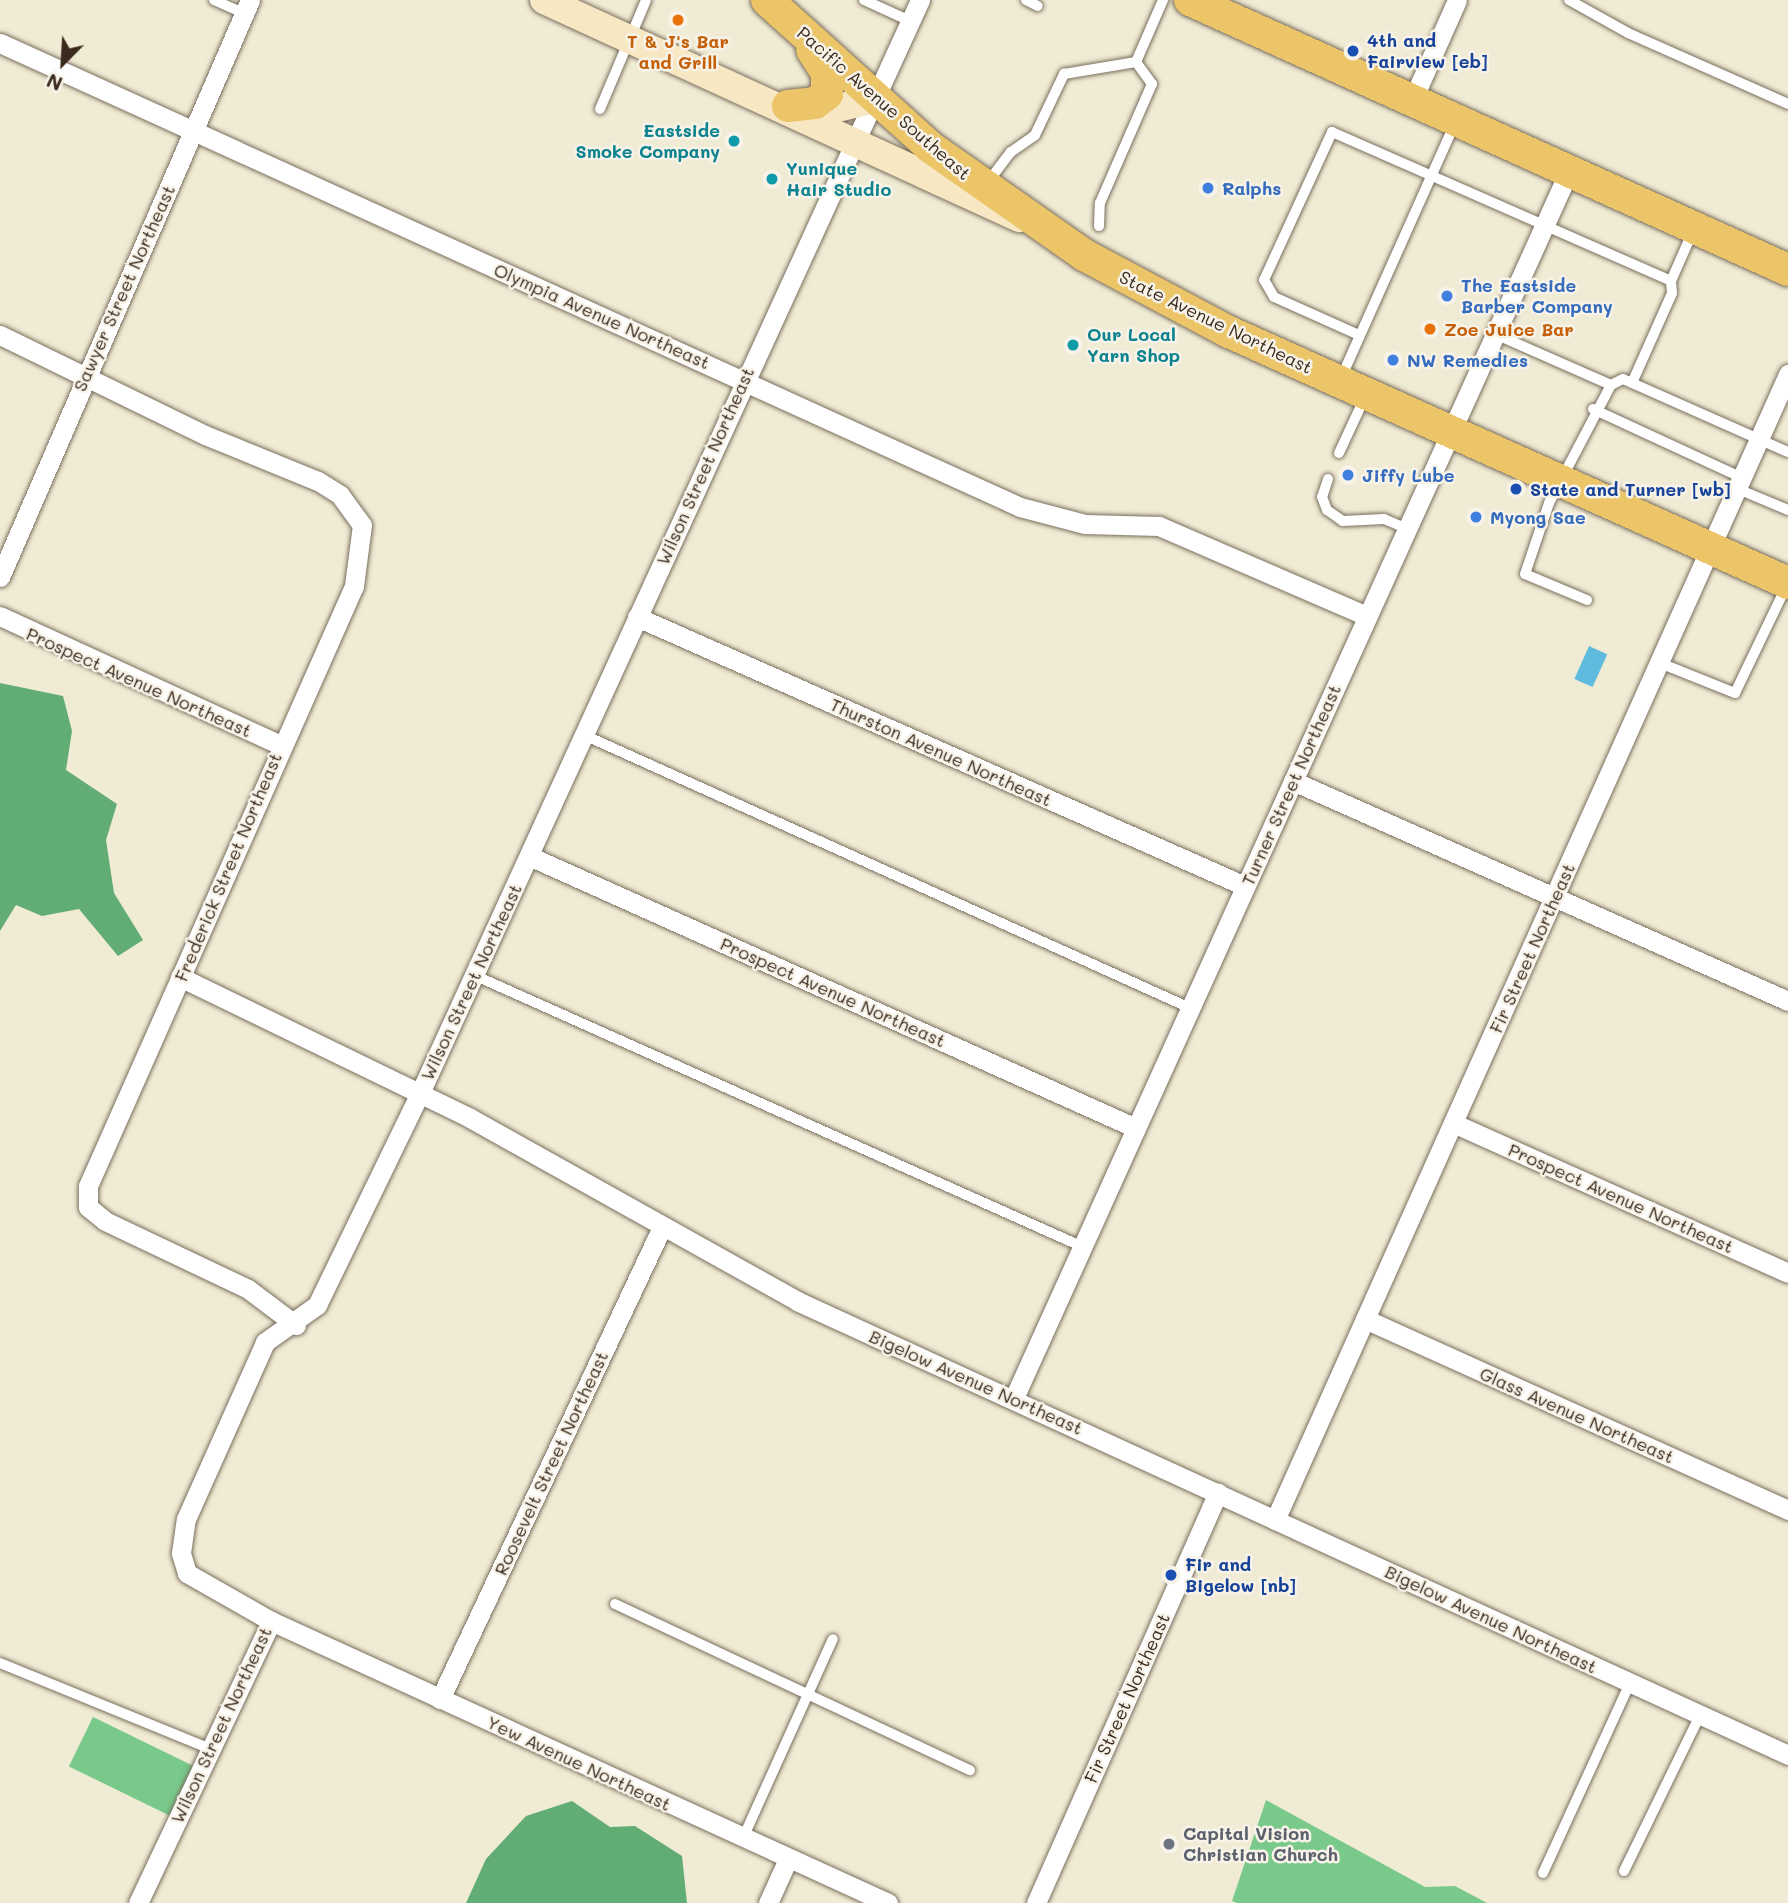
<!DOCTYPE html>
<style>
body{margin:0}
#map{position:relative;width:1788px;height:1903px;overflow:hidden;background:#f0ebd4;font-family:Mali,sans-serif}
div>[style]{position:absolute}
.green>*{inset:0;background:#78c98a;transform-origin:0 0}
.forest>*{inset:0;background:#62ad76}
.water>*{inset:0;background:#5fbbdd;transform-origin:0 0}
.roads{filter:drop-shadow(0 0 2px #7a6e5e) drop-shadow(0 0 2px #7a6e5e)}
.lane>*{height:10px;margin:-5px;padding:0 5px;transform-origin:5px;border-radius:5px;background:#fff}
.street>*{height:19px;margin:-9.5px;padding:0 9.5px;transform-origin:9.5px;border-radius:9.5px;background:#fff}
.secondary>*{height:28px;margin:-14px;padding:0 14px;transform-origin:14px;border-radius:14px;background:#f7e8c3}
.primary>*{height:32px;margin:-16px;padding:0 16px;transform-origin:16px;border-radius:16px;background:#ecc569}
.dots>*{width:19px;height:19px;translate:-50% -50%;box-sizing:border-box;border:4px solid #f7f3e8;border-radius:50%}
span{translate:-50% -50%;white-space:nowrap;text-align:center;line-height:1.15;-webkit-text-stroke:5px #f7f3e8;paint-order:stroke}
.transit-label{font-size:18px;color:#164399;font-weight:700}
.left{translate:0 -50%;text-align:left}
.food-label{font-size:18px;color:#c56008;font-weight:700}
.street-label{font-size:18px;color:#3b2a1e}
.culture-label{font-size:18px;color:#0d838f;font-weight:700}
.right{translate:-100% -50%;text-align:right}
.shop-label{font-size:18px;color:#366cbe;font-weight:700}
.worship-label{font-size:18px;color:#5b616d;font-weight:700}
.north{position:absolute;left:28px;top:28px;width:70px;height:70px;-webkit-text-stroke:5px #f7f3e8;paint-order:stroke;rotate:204deg;font-size:19px;font-weight:700;line-height:28px;text-align:center;color:#3b2a1e}
.north::after{content:'';display:block;margin:auto;width:24px;height:32px;background:#3b2a1e;clip-path:polygon(50% 0,100% 100%,50% 72%,0 100%)}
</style>
<div id="map">
<div class="green">
<div style="left:93px;top:1717px;width:114px;height:55px;rotate:26deg"></div>
<div style="clip-path:polygon(1266px 1800px,1425px 1887px,1455px 1886px,1487px 1903px,1237px 1903px,1232px 1901px)"></div>
</div>
<div class="forest">
<div style="clip-path:polygon(0 683px,63px 696px,72px 731px,66px 770px,117px 804px,106px 840px,114px 893px,143px 940px,118px 956px,79px 909px,42px 916px,16px 905px,0 931px)"></div>
<div style="clip-path:polygon(572px 1801px,610px 1827px,635px 1826px,682px 1856px,687px 1903px,466px 1903px,486px 1859px,526px 1816px)"></div>
</div>
<div class="water">
<div style="left:1589px;top:646px;width:20px;height:36px;rotate:24deg"></div>
</div>
<div class="roads">
<div class="lane">
<div style="left:214px;top:0;width:32px;rotate:24deg"></div>
<div style="left:864px;top:0;width:51px;rotate:24.5deg"></div>
<div style="left:1026px;top:0;width:13px;rotate:27deg"></div>
<div style="left:1569px;top:0;width:68px;rotate:29.2deg"></div>
<div style="left:1628px;top:33px;width:175px;rotate:23.9deg"></div>
<div style="left:600px;top:109px;width:118px;rotate:-67.1deg"></div>
<div style="left:988px;top:182px;width:38px;rotate:-53deg"></div>
<div style="left:1011px;top:152px;width:29px;rotate:-35deg"></div>
<div style="left:1035px;top:135px;width:68px;rotate:-64.6deg"></div>
<div style="left:1064px;top:74px;width:73px;rotate:-9.5deg"></div>
<div style="left:1136px;top:62px;width:68px;rotate:-66.5deg"></div>
<div style="left:1099px;top:226px;width:23px;rotate:-88deg"></div>
<div style="left:1100px;top:203px;width:130px;rotate:-66.4deg"></div>
<div style="left:1152px;top:84px;width:27px;rotate:-126deg"></div>
<div style="left:1495px;top:334px;width:127px;rotate:23.7deg"></div>
<div style="left:1611px;top:385px;width:13px;rotate:-27deg"></div>
<div style="left:1623px;top:379px;width:180px;rotate:23.9deg"></div>
<div style="left:1359px;top:335px;width:93px;rotate:-155.9deg"></div>
<div style="left:1274px;top:297px;width:20px;rotate:-120deg"></div>
<div style="left:1264px;top:280px;width:163px;rotate:-65.3deg"></div>
<div style="left:1332px;top:132px;width:370px;rotate:23.7deg"></div>
<div style="left:1671px;top:281px;width:55px;rotate:-66.3deg"></div>
<div style="left:1341px;top:378px;width:279px;rotate:-65.9deg"></div>
<div style="left:1632px;top:383px;width:98px;rotate:-66deg"></div>
<div style="left:1672px;top:293px;width:12px;rotate:-95deg"></div>
<div style="left:1593px;top:409px;width:164px;rotate:24.8deg"></div>
<div style="left:1339px;top:453px;width:62px;rotate:-65.1deg"></div>
<div style="left:1328px;top:479px;width:19px;rotate:108deg"></div>
<div style="left:1322px;top:497px;width:14px;rotate:69deg"></div>
<div style="left:1327px;top:510px;width:19px;rotate:35deg"></div>
<div style="left:1343px;top:521px;width:41px;rotate:-2.8deg"></div>
<div style="left:1384px;top:519px;width:25px;rotate:23deg"></div>
<div style="left:1738px;top:489px;width:54px;rotate:22.8deg"></div>
<div style="left:1587px;top:600px;width:67px;rotate:-157.2deg"></div>
<div style="left:1525px;top:574px;width:75px;rotate:-71.3deg"></div>
<div style="left:1549px;top:503px;width:133px;rotate:-62.3deg"></div>
<div style="left:1660px;top:663px;width:81px;rotate:21.8deg"></div>
<div style="left:1735px;top:693px;width:118px;rotate:-64.3deg"></div>
<div style="left:584px;top:735px;width:665px;rotate:24.25deg"></div>
<div style="left:476px;top:976px;width:665px;rotate:24.06deg"></div>
<div style="left:615px;top:1604px;width:392px;rotate:25.1deg"></div>
<div style="left:0;top:1663px;width:228px;rotate:22.2deg"></div>
<div style="left:743px;top:1838px;width:218px;rotate:-65.7deg"></div>
<div style="left:1624px;top:1871px;width:174px;rotate:-64deg"></div>
<div style="left:1543px;top:1873px;width:209px;rotate:-65.4deg"></div>
</div>
<div class="street">
<div style="left:0;top:43px;width:1121px;rotate:24.46deg"></div>
<div style="left:1020px;top:507px;width:67px;rotate:14.7deg"></div>
<div style="left:1085px;top:524px;width:74px;rotate:1.5deg"></div>
<div style="left:1159px;top:526px;width:227px;rotate:23.4deg"></div>
<div style="left:1413px;top:99px;width:108px;rotate:-66deg"></div>
<div style="left:0;top:335px;width:228px;rotate:26deg"></div>
<div style="left:205px;top:435px;width:122px;rotate:22.2deg"></div>
<div style="left:318px;top:481px;width:26px;rotate:32deg"></div>
<div style="left:340px;top:495px;width:37px;rotate:54deg"></div>
<div style="left:362px;top:525px;width:62px;rotate:97.5deg"></div>
<div style="left:354px;top:586px;width:656px;rotate:113.91deg"></div>
<div style="left:88px;top:1186px;width:21px;rotate:90deg"></div>
<div style="left:88px;top:1207px;width:22px;rotate:39deg"></div>
<div style="left:105px;top:1221px;width:158px;rotate:25.4deg"></div>
<div style="left:248px;top:1289px;width:60px;rotate:36.9deg"></div>
<div style="left:0;top:577px;width:629px;rotate:-66.57deg"></div>
<div style="left:0;top:616px;width:308px;rotate:24.7deg"></div>
<div style="left:637px;top:617px;width:665px;rotate:23.87deg"></div>
<div style="left:1293px;top:781px;width:542px;rotate:23.96deg"></div>
<div style="left:529px;top:856px;width:665px;rotate:24.14deg"></div>
<div style="left:180px;top:977px;width:322px;rotate:25.9deg"></div>
<div style="left:470px;top:1118px;width:375px;rotate:29.2deg"></div>
<div style="left:797px;top:1301px;width:1090px;rotate:24.61deg"></div>
<div style="left:1453px;top:1123px;width:367px;rotate:24.1deg"></div>
<div style="left:1365px;top:1319px;width:464px;rotate:24.3deg"></div>
<div style="left:1014px;top:1398px;width:1347px;rotate:-65.66deg"></div>
<div style="left:1275px;top:1520px;width:1256px;rotate:-65.88deg"></div>
<div style="left:440px;top:1699px;width:522px;rotate:-64.81deg"></div>
<div style="left:138px;top:1903px;width:312px;rotate:-64.7deg"></div>
<div style="left:768px;top:1903px;width:48px;rotate:-65.6deg"></div>
<div style="left:888px;top:1903px;width:678px;rotate:-155.44deg"></div>
<div style="left:271px;top:1621px;width:97px;rotate:-150.3deg"></div>
<div style="left:187px;top:1573px;width:21px;rotate:-107deg"></div>
<div style="left:181px;top:1553px;width:34px;rotate:-82deg"></div>
<div style="left:186px;top:1519px;width:194px;rotate:-65.9deg"></div>
<div style="left:265px;top:1342px;width:64px;rotate:-35.4deg"></div>
<div style="left:317px;top:1305px;width:236px;rotate:-64.1deg"></div>
<div style="left:420px;top:1093px;width:1202px;rotate:-65.42deg"></div>
<div style="left:1036px;top:1903px;width:449px;rotate:-66.1deg"></div>
</div>
<div class="secondary">
<div style="left:544px;top:0;width:523px;rotate:24.65deg"></div>
<div style="left:796px;top:108px;width:26px;rotate:9deg"></div>
<div style="left:822px;top:112px;width:54px;rotate:-14deg"></div>
</div>
<div class="primary">
<div style="left:767px;top:0;width:219px;rotate:42deg"></div>
<div style="left:930px;top:147px;width:188px;rotate:35deg"></div>
<div style="left:1084px;top:255px;width:164px;rotate:28deg"></div>
<div style="left:1229px;top:332px;width:613px;rotate:24.18deg"></div>
<div style="left:1190px;top:0;width:656px;rotate:24.3deg"></div>
<div style="left:788px;top:106px;width:27px;rotate:-6deg"></div>
<div style="left:815px;top:103px;width:15px;rotate:-37deg"></div>
<div style="left:827px;top:94px;width:21px;rotate:-90deg"></div>
<div style="left:827px;top:73px;width:27px;rotate:-123deg"></div>
</div>
</div>
<div class="dots">
<div style="left:678px;top:20px;background:#e8710a"></div>
<div style="left:1353px;top:51px;background:#1a4fb4"></div>
<div style="left:734px;top:141px;background:#0f9aa8"></div>
<div style="left:772px;top:179px;background:#0f9aa8"></div>
<div style="left:1208px;top:188px;background:#3f7fe0"></div>
<div style="left:1447px;top:296px;background:#3f7fe0"></div>
<div style="left:1430px;top:329px;background:#e8710a"></div>
<div style="left:1073px;top:345px;background:#0f9aa8"></div>
<div style="left:1393px;top:360px;background:#3f7fe0"></div>
<div style="left:1348px;top:475px;background:#3f7fe0"></div>
<div style="left:1516px;top:489px;background:#1a4fb4"></div>
<div style="left:1476px;top:517px;background:#3f7fe0"></div>
<div style="left:1171px;top:1575px;background:#1a4fb4"></div>
<div style="left:1169px;top:1844px;background:#6b7280"></div>
</div>
<div class="transit-label">
<span class="left" style="left:1367px;top:51px">4th and<br>Fairview [eb]</span>
<span class="left" style="left:1530px;top:489px">State and Turner [wb]</span>
<span class="left" style="left:1185px;top:1575px">Fir and<br>Bigelow [nb]</span>
</div>
<div class="food-label">
<span style="left:678px;top:52px">T &amp; J's Bar<br>and Grill</span>
<span class="left" style="left:1444px;top:329px">Zoe Juice Bar</span>
</div>
<div class="street-label">
<span style="left:884px;top:103px;rotate:41deg">Pacific Avenue Southeast</span>
<span style="left:124px;top:288px;rotate:-66deg">Sawyer Street Northeast</span>
<span style="left:602px;top:316px;rotate:24deg">Olympia Avenue Northeast</span>
<span style="left:1216px;top:322px;rotate:26deg">State Avenue Northeast</span>
<span style="left:705px;top:466px;rotate:-66deg">Wilson Street Northeast</span>
<span style="left:139px;top:682px;rotate:24deg">Prospect Avenue Northeast</span>
<span style="left:941px;top:752px;rotate:24deg">Thurston Avenue Northeast</span>
<span style="left:1291px;top:785px;rotate:-66deg">Turner Street Northeast</span>
<span style="left:228px;top:867px;rotate:-67deg">Frederick Street Northeast</span>
<span style="left:1532px;top:948px;rotate:-66deg">Fir Street Northeast</span>
<span style="left:471px;top:982px;rotate:-65deg">Wilson Street Northeast</span>
<span style="left:833px;top:992px;rotate:24deg">Prospect Avenue Northeast</span>
<span style="left:1621px;top:1198px;rotate:24deg">Prospect Avenue Northeast</span>
<span style="left:976px;top:1382px;rotate:24deg">Bigelow Avenue Northeast</span>
<span style="left:1577px;top:1415px;rotate:24deg">Glass Avenue Northeast</span>
<span style="left:551px;top:1463px;rotate:-65deg">Roosevelt Street Northeast</span>
<span style="left:1491px;top:1619px;rotate:25deg">Bigelow Avenue Northeast</span>
<span style="left:1127px;top:1698px;rotate:-66deg">Fir Street Northeast</span>
<span style="left:221px;top:1725px;rotate:-65deg">Wilson Street Northeast</span>
<span style="left:579px;top:1763px;rotate:25deg">Yew Avenue Northeast</span>
</div>
<div class="culture-label">
<span class="right" style="left:720px;top:141px">Eastside<br>Smoke Company</span>
<span class="left" style="left:786px;top:179px">Yunique<br>Hair Studio</span>
<span class="left" style="left:1087px;top:345px">Our Local<br>Yarn Shop</span>
</div>
<div class="shop-label">
<span class="left" style="left:1222px;top:188px">Ralphs</span>
<span class="left" style="left:1461px;top:296px">The Eastside<br>Barber Company</span>
<span class="left" style="left:1407px;top:360px">NW Remedies</span>
<span class="left" style="left:1362px;top:475px">Jiffy Lube</span>
<span class="left" style="left:1490px;top:517px">Myong Sae</span>
</div>
<div class="worship-label">
<span class="left" style="left:1183px;top:1844px">Capital Vision<br>Christian Church</span>
</div>
<div class="north">N</div>
</div>
